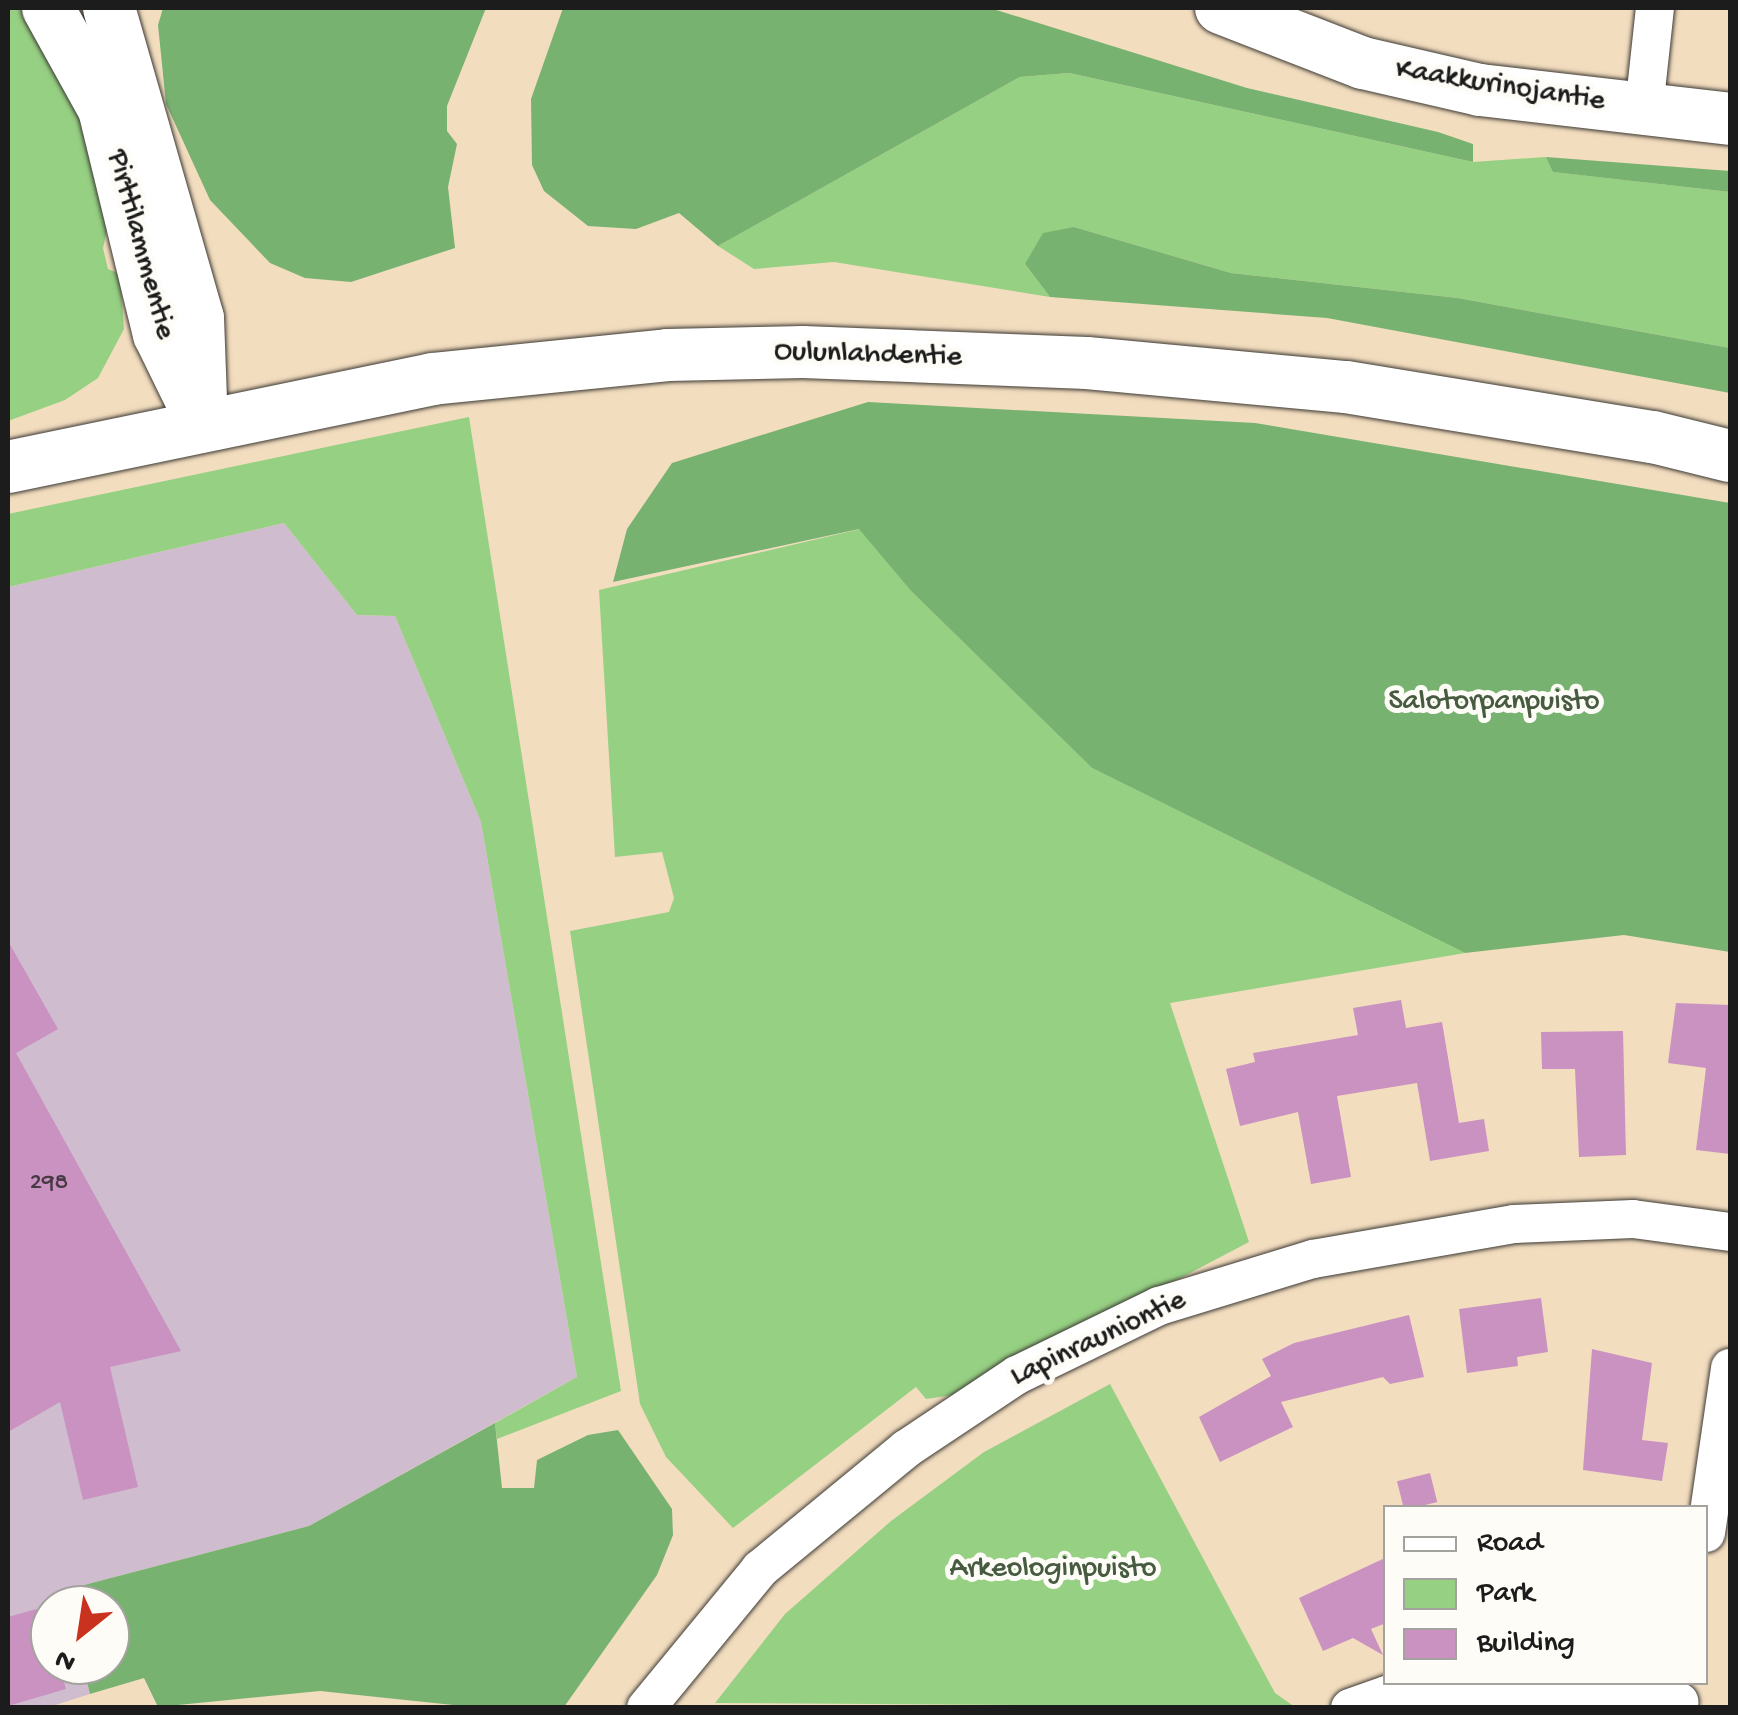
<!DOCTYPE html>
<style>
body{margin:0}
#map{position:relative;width:1738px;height:1715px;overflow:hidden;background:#f3ddbf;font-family:"Gochi Hand",sans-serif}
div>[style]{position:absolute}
.industrial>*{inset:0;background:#cfbdcf}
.green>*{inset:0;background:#96d083}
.forest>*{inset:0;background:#78b271}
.building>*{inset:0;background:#ca92c0;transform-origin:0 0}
.roads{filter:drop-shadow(0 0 2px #3c3934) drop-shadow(0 0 2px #3c3934)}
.street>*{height:38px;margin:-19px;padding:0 19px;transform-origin:19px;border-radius:19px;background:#fff}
.secondary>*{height:52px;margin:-26px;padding:0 26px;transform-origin:26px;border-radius:26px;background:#fff}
span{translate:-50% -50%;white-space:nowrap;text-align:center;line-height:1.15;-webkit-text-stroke:10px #fdfcf7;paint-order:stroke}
.number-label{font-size:25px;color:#483a45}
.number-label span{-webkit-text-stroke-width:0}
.street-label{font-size:30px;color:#1c1c1c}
.park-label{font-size:30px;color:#475b40}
.frame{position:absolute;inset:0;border:10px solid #1c1c1c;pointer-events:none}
.legend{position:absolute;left:1383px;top:1505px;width:325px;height:180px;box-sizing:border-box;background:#fdfcf7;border:2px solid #a3a29f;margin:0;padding:12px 18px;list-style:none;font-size:30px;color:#1c1c1c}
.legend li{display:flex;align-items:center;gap:20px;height:50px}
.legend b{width:50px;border:2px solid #a3a29f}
.north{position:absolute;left:30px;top:1585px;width:100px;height:100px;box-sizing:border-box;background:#fdfcf7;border:2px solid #a3a29f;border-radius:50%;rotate:210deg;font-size:28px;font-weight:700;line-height:40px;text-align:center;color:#1c1c1c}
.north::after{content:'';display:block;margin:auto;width:35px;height:45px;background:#c8321e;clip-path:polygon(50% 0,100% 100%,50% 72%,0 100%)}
</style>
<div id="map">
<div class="industrial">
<div style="clip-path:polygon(284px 523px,357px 615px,395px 616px,481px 822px,577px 1377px,309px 1526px,65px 1590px,68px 1605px,50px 1605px,50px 1665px,83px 1665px,90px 1694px,46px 1708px,8px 1707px,8px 587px)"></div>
</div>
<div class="green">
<div style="clip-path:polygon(8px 8px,28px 8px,76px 85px,109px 221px,103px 248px,108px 269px,120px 274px,124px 329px,98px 378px,65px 400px,8px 421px)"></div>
<div style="clip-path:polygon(1069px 73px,1473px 162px,1546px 157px,1554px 172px,1730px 192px,1730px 348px,1458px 298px,1231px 273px,1074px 227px,1025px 264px,1050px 297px,834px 262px,754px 269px,718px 246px,1020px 77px)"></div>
<div style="clip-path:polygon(469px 417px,621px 1391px,497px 1439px,495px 1423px,577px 1377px,481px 822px,395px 616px,357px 615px,284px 523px,8px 587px,8px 514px)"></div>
<div style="clip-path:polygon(860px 529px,911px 591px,1092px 768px,1465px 953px,1170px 1003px,1249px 1242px,960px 1394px,926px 1399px,916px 1387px,733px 1528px,666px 1457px,640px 1404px,570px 931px,669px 912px,674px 898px,662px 852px,615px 857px,599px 590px)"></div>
<div style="clip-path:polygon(1110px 1384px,1275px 1693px,1295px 1707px,715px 1703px,785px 1614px,891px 1521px,984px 1452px)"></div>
</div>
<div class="forest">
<div style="clip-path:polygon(163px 8px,486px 8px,447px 106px,447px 131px,457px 144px,448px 187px,455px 248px,351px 282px,305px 278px,270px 263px,210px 200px,166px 104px,158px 25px)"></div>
<div style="clip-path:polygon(563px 8px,990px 8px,1247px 88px,1438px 132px,1473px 144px,1473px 162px,1069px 73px,1020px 77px,718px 246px,679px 213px,636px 229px,588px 226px,544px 191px,532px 165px,531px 99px)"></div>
<div style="clip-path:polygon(1546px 157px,1730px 171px,1730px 192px,1553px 172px)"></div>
<div style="clip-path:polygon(1074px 227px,1231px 273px,1458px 298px,1730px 348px,1730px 393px,1327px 318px,1050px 297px,1025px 264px,1043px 233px)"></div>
<div style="clip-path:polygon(868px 402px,1255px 423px,1730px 503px,1730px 952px,1624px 935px,1465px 953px,1092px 768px,911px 591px,859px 529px,613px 582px,627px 529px,672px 463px)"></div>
<div style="clip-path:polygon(495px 1423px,502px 1488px,534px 1488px,537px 1460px,588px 1435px,618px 1430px,672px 1509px,673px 1535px,657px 1575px,564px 1707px,472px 1707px,320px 1691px,158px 1707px,144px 1678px,90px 1694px,83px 1665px,110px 1665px,110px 1605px,68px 1605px,65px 1590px,309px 1526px)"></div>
</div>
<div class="building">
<div style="clip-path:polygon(8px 941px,58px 1029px,16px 1053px,181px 1351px,110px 1367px,138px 1487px,83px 1500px,60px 1402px,8px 1432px)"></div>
<div style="clip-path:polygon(1401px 1000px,1406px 1028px,1442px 1022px,1459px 1123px,1484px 1119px,1489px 1151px,1430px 1161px,1417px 1083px,1337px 1096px,1351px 1177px,1311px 1184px,1298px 1112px,1240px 1126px,1226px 1069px,1255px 1062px,1253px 1053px,1358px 1035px,1353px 1008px)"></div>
<div style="clip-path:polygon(1676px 1003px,1730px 1005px,1730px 1154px,1696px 1150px,1706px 1068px,1668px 1063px)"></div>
<div style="clip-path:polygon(1623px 1031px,1626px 1155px,1579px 1157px,1575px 1069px,1542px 1069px,1541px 1032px)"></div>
<div style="clip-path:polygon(1541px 1298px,1548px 1352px,1517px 1357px,1518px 1366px,1467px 1373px,1459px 1309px)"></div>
<div style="clip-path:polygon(1409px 1315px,1424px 1377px,1390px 1384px,1383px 1377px,1281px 1402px,1293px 1427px,1220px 1462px,1199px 1417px,1271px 1376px,1262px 1359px,1294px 1343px)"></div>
<div style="clip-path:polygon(1592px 1349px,1652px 1363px,1642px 1440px,1668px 1443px,1662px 1481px,1583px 1470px)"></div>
<div style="left:1430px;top:1473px;width:30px;height:34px;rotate:76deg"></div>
<div style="clip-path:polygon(1385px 1558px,1386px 1623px,1371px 1629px,1383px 1655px,1353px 1638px,1323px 1651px,1299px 1598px)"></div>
<div style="clip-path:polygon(40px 1608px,50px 1632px,50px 1665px,59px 1665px,66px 1689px,8px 1706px,8px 1617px)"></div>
</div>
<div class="roads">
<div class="street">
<div style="left:1644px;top:109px;width:102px;rotate:-83.8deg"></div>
<div style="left:1706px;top:1533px;width:167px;rotate:-81.7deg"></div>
<div style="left:646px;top:1708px;width:180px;rotate:-50.6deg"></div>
<div style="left:760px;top:1569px;width:189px;rotate:-39.4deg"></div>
<div style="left:906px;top:1449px;width:133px;rotate:-33.7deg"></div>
<div style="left:1017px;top:1375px;width:158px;rotate:-25.9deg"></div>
<div style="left:1159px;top:1306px;width:161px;rotate:-17deg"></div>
<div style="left:1313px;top:1259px;width:204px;rotate:-9.9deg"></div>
<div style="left:1514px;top:1224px;width:119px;rotate:-2.4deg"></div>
<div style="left:1633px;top:1219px;width:98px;rotate:7.6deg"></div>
<div style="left:1350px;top:1708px;width:66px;rotate:-19.5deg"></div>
<div style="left:1412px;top:1686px;width:268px;rotate:3.4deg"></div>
</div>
<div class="secondary">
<div style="left:48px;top:8px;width:115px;rotate:61deg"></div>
<div style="left:104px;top:109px;width:232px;rotate:76.3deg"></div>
<div style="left:159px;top:334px;width:98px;rotate:64deg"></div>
<div style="left:109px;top:8px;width:323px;rotate:74deg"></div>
<div style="left:198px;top:318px;width:83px;rotate:87.9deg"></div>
<div style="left:1221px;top:8px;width:152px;rotate:21.2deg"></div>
<div style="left:1363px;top:63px;width:120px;rotate:13deg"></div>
<div style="left:1480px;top:90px;width:252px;rotate:6.6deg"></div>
<div style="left:8px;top:467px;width:433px;rotate:-11.7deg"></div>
<div style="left:432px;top:379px;width:237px;rotate:-5.8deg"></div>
<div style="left:668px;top:355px;width:135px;rotate:-1.3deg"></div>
<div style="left:803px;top:352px;width:284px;rotate:2.2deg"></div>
<div style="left:1087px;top:363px;width:260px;rotate:5.3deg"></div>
<div style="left:1346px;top:387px;width:311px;rotate:9.3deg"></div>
<div style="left:1653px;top:437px;width:79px;rotate:13.9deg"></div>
</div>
</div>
<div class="number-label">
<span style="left:49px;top:1184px">298</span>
</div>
<div class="street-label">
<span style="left:1500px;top:87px;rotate:9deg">Kaakkurinojantie</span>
<span style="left:139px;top:245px;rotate:75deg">Pirttilammentie</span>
<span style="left:868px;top:356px;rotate:2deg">Oulunlahdentie</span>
<span style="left:1099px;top:1340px;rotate:-25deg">Lapinrauniontie</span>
</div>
<div class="park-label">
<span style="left:1494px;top:703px">Salotorpanpuisto</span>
<span style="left:1053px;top:1570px">Arkeologinpuisto</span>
</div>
<div class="frame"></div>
<ul class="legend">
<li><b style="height:12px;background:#fff"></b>Road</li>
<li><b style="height:28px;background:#96d083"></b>Park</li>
<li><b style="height:28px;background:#ca92c0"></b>Building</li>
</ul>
<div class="north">N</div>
</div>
